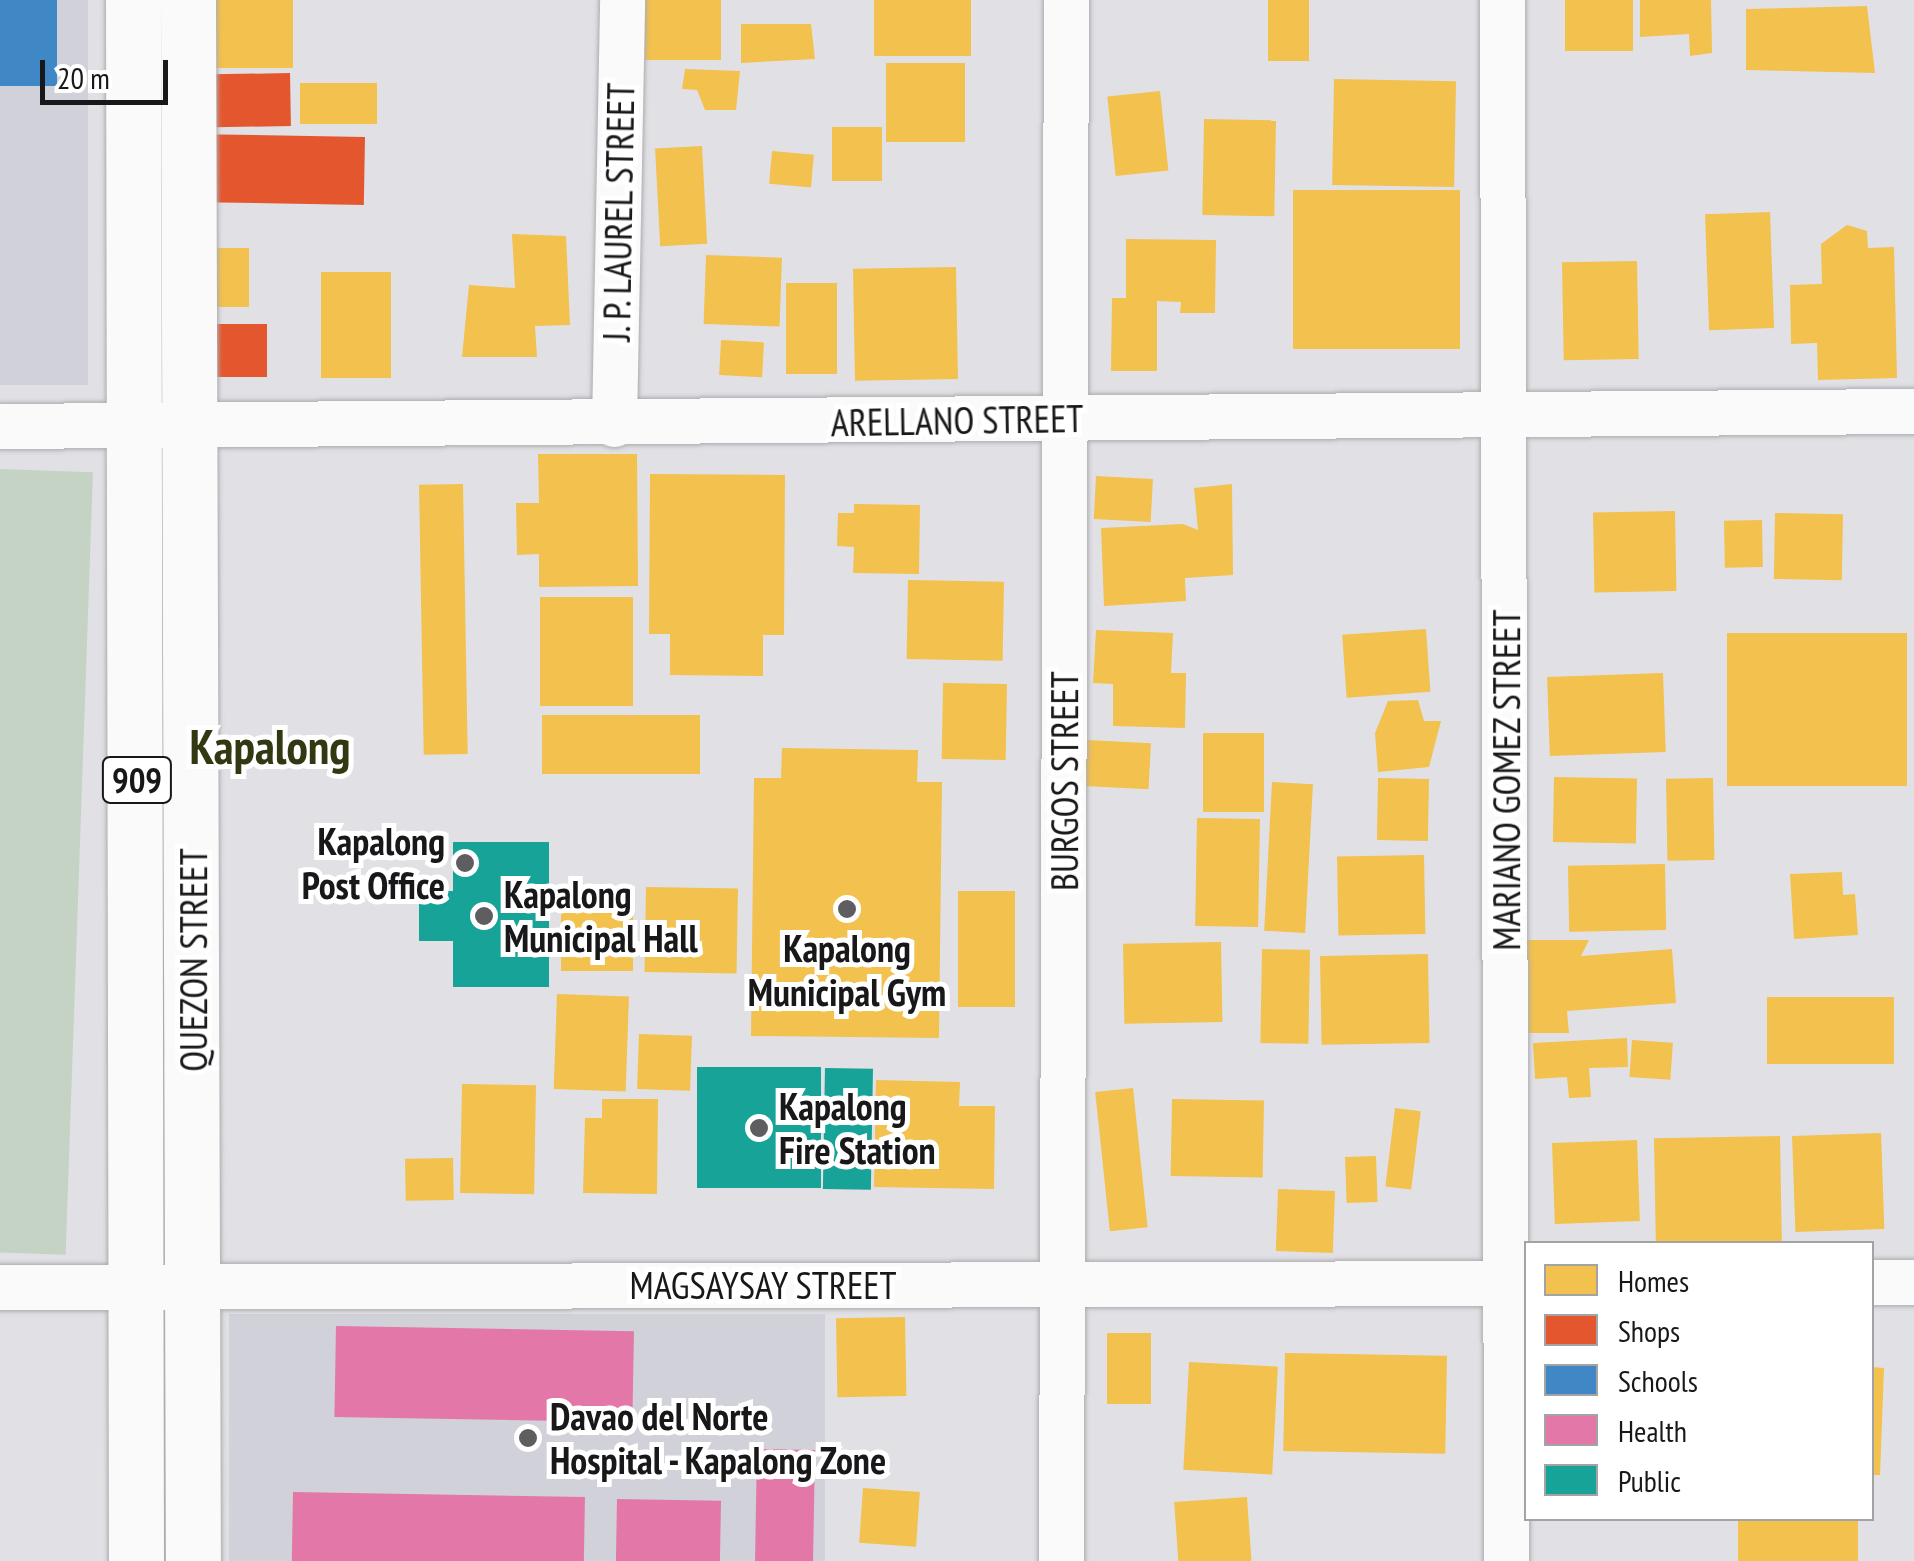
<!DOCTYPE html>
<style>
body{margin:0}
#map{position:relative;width:1914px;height:1561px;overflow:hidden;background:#e1e1e5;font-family:"PT Sans Narrow",sans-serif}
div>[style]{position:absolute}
.built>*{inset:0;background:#d1d1da;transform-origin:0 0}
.green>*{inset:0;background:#c4d3c4;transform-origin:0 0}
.homes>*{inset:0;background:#f2c14e;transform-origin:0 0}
.shops>*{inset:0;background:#e4572e;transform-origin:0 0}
.schools>*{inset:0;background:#3f88c5;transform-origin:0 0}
.health>*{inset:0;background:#e377a8;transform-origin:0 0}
.public>*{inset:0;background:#17a398;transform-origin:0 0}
.roads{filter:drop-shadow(0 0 2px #acacaf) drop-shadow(0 0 2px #acacaf)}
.minor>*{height:45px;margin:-22.5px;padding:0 22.5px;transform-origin:22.5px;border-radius:22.5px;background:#fafafb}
.trunk>*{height:55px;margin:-27.5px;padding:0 27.5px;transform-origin:27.5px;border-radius:27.5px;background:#fafafb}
.dots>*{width:28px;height:28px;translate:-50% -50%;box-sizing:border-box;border:5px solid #fff;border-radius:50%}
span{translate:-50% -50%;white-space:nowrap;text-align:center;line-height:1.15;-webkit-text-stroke:10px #fff;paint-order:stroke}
.shield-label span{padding:2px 8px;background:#fff;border:2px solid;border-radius:8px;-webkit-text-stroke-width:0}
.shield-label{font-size:35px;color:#18181a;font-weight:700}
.street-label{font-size:38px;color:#18181a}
.poi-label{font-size:38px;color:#18181a;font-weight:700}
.right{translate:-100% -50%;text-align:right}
.left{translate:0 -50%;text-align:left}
.district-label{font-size:48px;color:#323912;font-weight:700}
.legend{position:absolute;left:1524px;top:1241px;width:350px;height:280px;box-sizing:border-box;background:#fff;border:2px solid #a3a3a3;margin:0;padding:12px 18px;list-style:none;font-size:30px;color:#18181a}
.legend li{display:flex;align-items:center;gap:20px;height:50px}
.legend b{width:50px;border:2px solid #a3a3a3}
.scale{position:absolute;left:40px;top:60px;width:128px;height:45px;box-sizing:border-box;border:5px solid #18181a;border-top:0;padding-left:12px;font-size:30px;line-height:35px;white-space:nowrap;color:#18181a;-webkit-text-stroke:8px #fff;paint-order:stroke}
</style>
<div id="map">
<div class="built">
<div style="left:0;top:0;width:88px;height:385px"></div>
<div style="left:825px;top:1314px;width:247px;height:596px;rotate:90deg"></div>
</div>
<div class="green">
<div style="left:0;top:469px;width:93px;height:783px;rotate:2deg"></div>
</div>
<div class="homes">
<div style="left:209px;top:0;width:84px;height:68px"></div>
<div style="left:645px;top:0;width:76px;height:60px"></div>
<div style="left:874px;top:0;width:97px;height:56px"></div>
<div style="left:1268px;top:0;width:41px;height:61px"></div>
<div style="left:1565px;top:0;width:68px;height:51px"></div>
<div style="clip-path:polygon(1640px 0,1711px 0,1712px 53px,1690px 56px,1689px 34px,1640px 37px)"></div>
<div style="clip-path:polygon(1867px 6px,1875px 73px,1746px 70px,1746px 9px)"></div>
<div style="clip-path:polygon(741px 24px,811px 24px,815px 59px,741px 63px)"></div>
<div style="left:886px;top:63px;width:79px;height:79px"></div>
<div style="clip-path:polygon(685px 69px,740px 71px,736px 110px,705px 110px,697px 90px,682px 89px)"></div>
<div style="left:1334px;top:79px;width:122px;height:106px;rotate:1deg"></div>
<div style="left:300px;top:83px;width:77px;height:41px"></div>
<div style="left:1160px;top:91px;width:80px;height:53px;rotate:84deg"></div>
<div style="left:1204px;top:119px;width:72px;height:96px;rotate:1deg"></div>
<div style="left:832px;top:127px;width:50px;height:54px"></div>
<div style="left:702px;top:146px;width:98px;height:47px;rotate:87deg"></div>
<div style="left:772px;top:151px;width:42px;height:33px;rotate:5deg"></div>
<div style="left:1293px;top:190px;width:167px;height:159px"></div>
<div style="left:1770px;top:212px;width:116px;height:65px;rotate:88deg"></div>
<div style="clip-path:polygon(1847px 225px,1867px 231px,1868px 248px,1894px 247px,1897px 378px,1818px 380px,1817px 343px,1791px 344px,1790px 285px,1822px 284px,1821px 244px)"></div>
<div style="clip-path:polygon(512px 234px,566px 236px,570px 325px,535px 326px,537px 357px,462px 357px,469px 285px,515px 288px)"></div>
<div style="clip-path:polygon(1126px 239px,1216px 240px,1215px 313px,1180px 313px,1181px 302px,1157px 301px,1157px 371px,1111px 371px,1112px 298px,1126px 298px)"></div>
<div style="left:214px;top:248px;width:35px;height:59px"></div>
<div style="left:706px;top:255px;width:76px;height:69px;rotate:2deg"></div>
<div style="left:1637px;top:261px;width:98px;height:75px;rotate:89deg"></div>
<div style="left:956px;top:267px;width:112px;height:103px;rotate:89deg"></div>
<div style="left:321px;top:272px;width:70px;height:106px"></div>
<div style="left:786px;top:283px;width:51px;height:91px"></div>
<div style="left:721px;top:340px;width:43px;height:35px;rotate:3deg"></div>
<div style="clip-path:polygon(538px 454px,637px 454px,638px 586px,539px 587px,539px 554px,517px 555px,516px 503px,539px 503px)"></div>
<div style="clip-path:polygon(650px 474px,785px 475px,784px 635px,763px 635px,763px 676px,670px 675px,670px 634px,649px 634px)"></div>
<div style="left:1096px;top:476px;width:57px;height:43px;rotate:3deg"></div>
<div style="left:463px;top:484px;width:270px;height:44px;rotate:89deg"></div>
<div style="clip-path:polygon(1232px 484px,1233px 575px,1185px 578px,1186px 601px,1104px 606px,1101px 528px,1183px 524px,1198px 530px,1194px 488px)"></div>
<div style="clip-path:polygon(854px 504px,920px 505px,919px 574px,853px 573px,854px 547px,837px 546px,838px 513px,854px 513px)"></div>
<div style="left:1675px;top:511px;width:80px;height:82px;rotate:89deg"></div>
<div style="left:1775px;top:513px;width:68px;height:66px;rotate:1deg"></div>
<div style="left:1762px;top:520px;width:47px;height:38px;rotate:89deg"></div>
<div style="left:908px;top:580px;width:96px;height:79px;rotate:1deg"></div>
<div style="left:540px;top:597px;width:93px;height:109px"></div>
<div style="left:1426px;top:629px;width:63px;height:84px;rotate:86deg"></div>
<div style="clip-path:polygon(1096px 630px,1173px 633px,1171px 673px,1186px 673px,1185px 728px,1113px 726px,1113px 684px,1093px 683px)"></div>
<div style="left:1907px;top:633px;width:153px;height:180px;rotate:90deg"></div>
<div style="left:1663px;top:673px;width:79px;height:116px;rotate:88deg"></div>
<div style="left:943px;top:683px;width:64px;height:76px;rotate:1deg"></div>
<div style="clip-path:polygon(1418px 700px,1424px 721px,1441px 721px,1429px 767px,1378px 772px,1375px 733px,1388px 701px)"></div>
<div style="left:542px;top:715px;width:158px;height:59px"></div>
<div style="left:1203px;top:733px;width:61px;height:79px"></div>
<div style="left:1087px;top:740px;width:64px;height:46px;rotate:3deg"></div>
<div style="clip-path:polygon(782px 748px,918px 750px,917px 782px,942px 782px,939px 1038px,751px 1036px,754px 778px,781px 778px)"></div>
<div style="left:1554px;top:777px;width:83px;height:65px;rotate:1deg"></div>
<div style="left:1378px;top:778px;width:51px;height:62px;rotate:1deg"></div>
<div style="left:1713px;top:778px;width:82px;height:47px;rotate:89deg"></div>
<div style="left:1272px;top:782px;width:41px;height:149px;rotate:3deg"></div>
<div style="left:1197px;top:818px;width:63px;height:108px;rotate:1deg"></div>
<div style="left:1424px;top:855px;width:79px;height:87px;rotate:89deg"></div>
<div style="left:1665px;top:864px;width:66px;height:97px;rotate:89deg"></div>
<div style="clip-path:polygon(1842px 872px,1843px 895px,1855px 894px,1858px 935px,1794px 939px,1790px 874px)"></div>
<div style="left:646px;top:887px;width:92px;height:85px;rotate:1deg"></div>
<div style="left:561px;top:891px;width:72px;height:80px"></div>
<div style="left:958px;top:891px;width:57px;height:116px"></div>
<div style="clip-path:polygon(1526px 940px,1589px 940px,1581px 956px,1672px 949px,1676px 1003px,1567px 1011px,1569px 1033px,1525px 1033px)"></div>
<div style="left:1221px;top:942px;width:80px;height:98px;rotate:89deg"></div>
<div style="left:1262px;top:949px;width:48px;height:94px;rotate:1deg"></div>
<div style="left:1428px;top:954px;width:89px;height:108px;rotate:89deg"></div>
<div style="left:557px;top:994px;width:72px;height:95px;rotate:2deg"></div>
<div style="left:1894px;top:997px;width:67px;height:127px;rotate:90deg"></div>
<div style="left:639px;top:1034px;width:53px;height:55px;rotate:2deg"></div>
<div style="clip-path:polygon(1627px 1038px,1628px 1067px,1589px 1068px,1591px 1097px,1569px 1098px,1567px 1077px,1535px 1079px,1533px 1043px)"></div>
<div style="left:1632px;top:1040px;width:41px;height:37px;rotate:4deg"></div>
<div style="clip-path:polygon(876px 1080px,960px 1082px,959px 1106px,995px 1106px,994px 1189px,874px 1187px)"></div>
<div style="left:462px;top:1084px;width:74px;height:109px;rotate:1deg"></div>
<div style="left:1133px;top:1088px;width:140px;height:38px;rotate:84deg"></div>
<div style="clip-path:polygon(602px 1099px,658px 1099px,657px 1194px,583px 1193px,585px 1118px,602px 1118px)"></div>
<div style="left:1172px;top:1099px;width:92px;height:77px;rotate:1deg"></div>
<div style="left:1395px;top:1108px;width:26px;height:79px;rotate:7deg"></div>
<div style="left:1881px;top:1133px;width:96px;height:89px;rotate:88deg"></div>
<div style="left:1780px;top:1136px;width:108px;height:126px;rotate:89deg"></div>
<div style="left:1637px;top:1140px;width:81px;height:85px;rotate:88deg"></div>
<div style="left:1376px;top:1156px;width:46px;height:31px;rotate:88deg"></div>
<div style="left:453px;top:1158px;width:42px;height:48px;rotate:89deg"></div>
<div style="left:1278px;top:1189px;width:57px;height:62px;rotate:2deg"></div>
<div style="left:905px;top:1317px;width:79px;height:69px;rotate:89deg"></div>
<div style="left:1107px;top:1333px;width:44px;height:71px"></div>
<div style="left:1285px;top:1353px;width:162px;height:98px;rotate:1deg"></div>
<div style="left:1189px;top:1362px;width:89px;height:108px;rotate:3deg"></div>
<div style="clip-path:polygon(1872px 1367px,1884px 1368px,1880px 1475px,1872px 1475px)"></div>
<div style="left:863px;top:1488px;width:57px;height:55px;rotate:4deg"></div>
<div style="left:1247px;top:1497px;width:64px;height:73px;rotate:86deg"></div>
<div style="left:1738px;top:1518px;width:120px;height:43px"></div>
</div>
<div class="shops">
<div style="left:290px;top:73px;width:53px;height:90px;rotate:89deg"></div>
<div style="left:365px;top:137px;width:68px;height:162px;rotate:91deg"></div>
<div style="left:217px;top:324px;width:50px;height:53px"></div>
</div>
<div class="schools">
<div style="left:0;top:0;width:57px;height:86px"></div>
</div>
<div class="health">
<div style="left:336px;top:1326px;width:298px;height:91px;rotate:1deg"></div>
<div style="left:757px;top:1449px;width:58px;height:112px;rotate:1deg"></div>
<div style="left:293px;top:1492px;width:292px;height:69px;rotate:1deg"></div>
<div style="left:617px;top:1499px;width:104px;height:62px;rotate:1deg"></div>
</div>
<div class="public">
<div style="clip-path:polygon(453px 842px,549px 842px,549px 987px,453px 987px,453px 941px,419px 941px,419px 891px,453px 891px)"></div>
<div style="left:697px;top:1067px;width:124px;height:121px"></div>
<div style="left:825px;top:1068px;width:48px;height:121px;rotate:1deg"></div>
</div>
<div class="roads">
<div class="minor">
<div style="left:1502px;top:0;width:1561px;rotate:89.85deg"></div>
<div style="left:614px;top:424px;width:424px;rotate:-88.9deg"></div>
<div style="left:0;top:426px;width:1914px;rotate:-0.45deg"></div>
<div style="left:1872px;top:1282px;width:42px"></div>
<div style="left:0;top:1287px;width:1526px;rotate:-0.15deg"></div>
<div style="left:1061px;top:1561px;width:1561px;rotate:-89.82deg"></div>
</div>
<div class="trunk">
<div style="left:133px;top:0;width:1561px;rotate:89.89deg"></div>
<div style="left:188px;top:0;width:1561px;rotate:89.82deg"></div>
</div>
</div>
<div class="dots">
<div style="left:465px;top:863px;background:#5e5e61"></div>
<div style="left:847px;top:909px;background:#5e5e61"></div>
<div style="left:484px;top:916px;background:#5e5e61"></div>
<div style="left:759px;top:1128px;background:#5e5e61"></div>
<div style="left:528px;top:1438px;background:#5e5e61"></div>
</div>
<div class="shield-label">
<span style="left:137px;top:780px">909</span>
</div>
<div class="street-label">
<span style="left:618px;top:212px;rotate:-89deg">J. P. LAUREL STREET</span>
<span style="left:957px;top:420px;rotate:-1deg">ARELLANO STREET</span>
<span style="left:1506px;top:780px;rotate:-90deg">MARIANO GOMEZ STREET</span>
<span style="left:1064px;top:781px;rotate:-90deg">BURGOS STREET</span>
<span style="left:193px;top:960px;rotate:-90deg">QUEZON STREET</span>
<span style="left:763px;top:1285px">MAGSAYSAY STREET</span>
</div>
<div class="poi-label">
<span class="right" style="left:445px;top:863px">Kapalong<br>Post Office</span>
<span class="left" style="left:504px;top:916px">Kapalong<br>Municipal Hall</span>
<span style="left:847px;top:970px">Kapalong<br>Municipal Gym</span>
<span class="left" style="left:779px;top:1128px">Kapalong<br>Fire Station</span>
<span class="left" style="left:550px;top:1438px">Davao del Norte<br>Hospital - Kapalong Zone</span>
</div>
<div class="district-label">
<span style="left:270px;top:747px">Kapalong</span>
</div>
<ul class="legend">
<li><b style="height:28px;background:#f2c14e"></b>Homes</li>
<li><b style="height:28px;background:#e4572e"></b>Shops</li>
<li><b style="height:28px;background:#3f88c5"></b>Schools</li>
<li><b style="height:28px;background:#e377a8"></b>Health</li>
<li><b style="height:28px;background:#17a398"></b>Public</li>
</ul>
<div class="scale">20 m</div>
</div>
